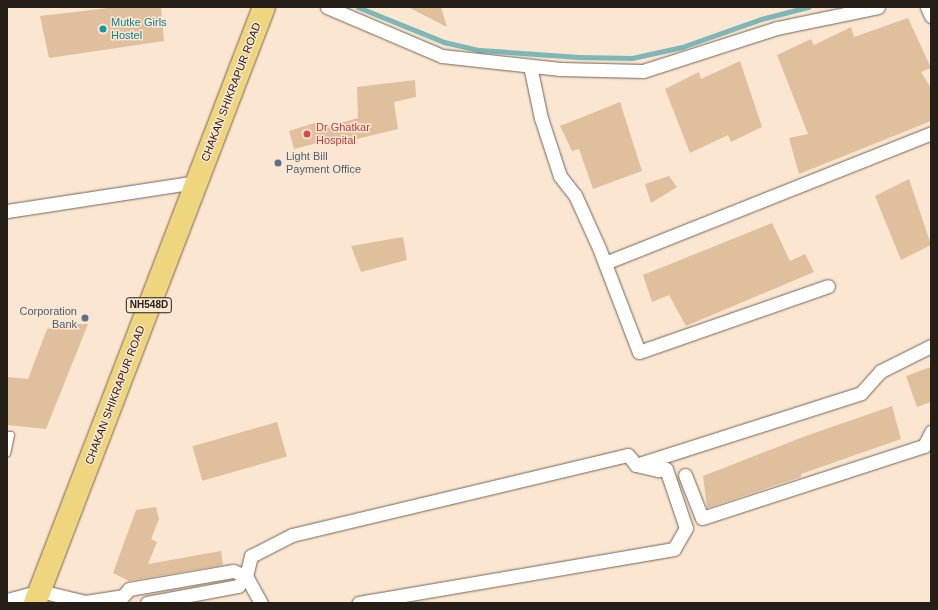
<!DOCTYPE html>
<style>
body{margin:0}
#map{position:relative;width:938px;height:610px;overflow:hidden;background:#fbe6d1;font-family:Arial,sans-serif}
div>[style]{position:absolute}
.stream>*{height:4.5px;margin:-2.25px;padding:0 2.25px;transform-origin:2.25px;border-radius:2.25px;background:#7db7b8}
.building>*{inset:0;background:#e0bf9c;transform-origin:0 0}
.roads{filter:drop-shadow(0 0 1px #756451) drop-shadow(0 0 1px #756451)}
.lane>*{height:6px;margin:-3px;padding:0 3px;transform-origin:3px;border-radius:3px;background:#fff}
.street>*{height:13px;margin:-6.5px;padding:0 6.5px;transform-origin:6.5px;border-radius:6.5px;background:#fff}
.highway>*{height:22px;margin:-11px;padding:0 11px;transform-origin:11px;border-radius:11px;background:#efd57e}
.dots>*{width:11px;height:11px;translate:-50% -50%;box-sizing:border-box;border:2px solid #fbe6d1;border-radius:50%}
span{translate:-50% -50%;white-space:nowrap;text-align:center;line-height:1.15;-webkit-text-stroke:3px #fbe6d1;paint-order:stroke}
.shield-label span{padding:1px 3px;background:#fbe6d1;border:1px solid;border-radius:3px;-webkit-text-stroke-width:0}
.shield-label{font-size:10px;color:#261f17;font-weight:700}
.culture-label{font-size:11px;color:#0d838f}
.left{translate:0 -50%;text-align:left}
.street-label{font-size:11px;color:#261f17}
.health-label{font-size:11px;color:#be3a42}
.service-label{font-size:11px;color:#4e5e75}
.right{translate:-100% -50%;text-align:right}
.frame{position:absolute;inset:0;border:8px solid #261f17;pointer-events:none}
</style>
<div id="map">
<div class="stream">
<div style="left:358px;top:7px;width:93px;rotate:22.1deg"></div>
<div style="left:444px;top:42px;width:37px;rotate:13deg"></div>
<div style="left:480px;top:50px;width:99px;rotate:4deg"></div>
<div style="left:579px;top:57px;width:53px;rotate:1.1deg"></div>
<div style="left:632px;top:58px;width:51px;rotate:-12.4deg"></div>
<div style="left:682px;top:47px;width:84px;rotate:-19.5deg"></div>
<div style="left:761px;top:19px;width:49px;rotate:-14.3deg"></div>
</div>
<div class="building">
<div style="clip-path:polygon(117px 7px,161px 7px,164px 41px,49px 58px,40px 16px)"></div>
<div style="clip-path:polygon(408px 7px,441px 7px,447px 27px)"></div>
<div style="clip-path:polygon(908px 18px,931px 68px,921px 72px,931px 88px,931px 121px,799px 174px,789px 138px,808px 134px,777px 55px,811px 39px,814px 45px,851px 27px,854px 37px)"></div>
<div style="clip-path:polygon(740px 61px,762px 127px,731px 142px,728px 135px,690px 153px,665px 89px,699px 72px,701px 79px)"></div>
<div style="clip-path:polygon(415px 80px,416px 97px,394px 102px,398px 129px,349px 141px,348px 135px,294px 149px,289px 131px,318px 122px,320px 129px,358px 118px,357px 87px)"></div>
<div style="clip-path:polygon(620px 102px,642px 171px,593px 189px,579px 149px,572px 151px,560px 126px)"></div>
<div style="clip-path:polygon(669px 176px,677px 187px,651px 203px,645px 184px)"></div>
<div style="clip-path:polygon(909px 179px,931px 245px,901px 260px,875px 196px)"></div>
<div style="clip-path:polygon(772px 223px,790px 261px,805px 254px,814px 272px,686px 326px,669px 295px,652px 302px,643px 275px)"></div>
<div style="clip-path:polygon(403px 237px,407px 260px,361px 272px,351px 246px)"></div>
<div style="clip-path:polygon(71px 324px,88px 324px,46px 429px,7px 425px,7px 377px,28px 379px,47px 329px)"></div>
<div style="clip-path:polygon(931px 367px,931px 402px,917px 407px,906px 376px)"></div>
<div style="clip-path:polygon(892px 406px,901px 439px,801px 474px,801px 477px,707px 508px,703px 476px,803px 437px)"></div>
<div style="left:277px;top:422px;width:36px;height:88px;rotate:74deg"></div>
<div style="clip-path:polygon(156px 507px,159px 519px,151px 539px,157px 542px,148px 564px,221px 551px,223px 565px,129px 581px,113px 573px,136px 510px)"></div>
</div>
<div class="roads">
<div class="lane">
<div style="left:7px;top:435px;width:4px"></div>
<div style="left:11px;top:435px;width:19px;rotate:102deg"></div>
</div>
<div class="street">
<div style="left:327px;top:7px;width:125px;rotate:23.1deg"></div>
<div style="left:442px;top:56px;width:119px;rotate:6.3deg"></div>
<div style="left:560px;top:69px;width:83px;rotate:1.4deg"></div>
<div style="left:643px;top:71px;width:141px;rotate:-17.8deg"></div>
<div style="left:777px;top:28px;width:103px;rotate:-11.7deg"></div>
<div style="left:927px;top:7px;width:10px;rotate:66deg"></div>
<div style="left:530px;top:66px;width:53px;rotate:78.1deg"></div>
<div style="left:541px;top:118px;width:61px;rotate:71.9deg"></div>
<div style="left:560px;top:176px;width:24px;rotate:52deg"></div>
<div style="left:575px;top:195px;width:58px;rotate:65.6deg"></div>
<div style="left:599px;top:248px;width:111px;rotate:69deg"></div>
<div style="left:639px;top:352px;width:200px;rotate:-19.2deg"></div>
<div style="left:7px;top:211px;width:191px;rotate:-8.7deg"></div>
<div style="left:605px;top:263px;width:351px;rotate:-21.7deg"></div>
<div style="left:636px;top:465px;width:236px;rotate:-17.7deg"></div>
<div style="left:861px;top:393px;width:30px;rotate:-48deg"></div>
<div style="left:881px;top:371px;width:56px;rotate:-26.6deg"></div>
<div style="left:685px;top:475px;width:46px;rotate:68.4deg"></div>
<div style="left:702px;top:518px;width:233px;rotate:-18deg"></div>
<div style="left:924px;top:446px;width:16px;rotate:-63deg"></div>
<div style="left:7px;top:600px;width:34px;rotate:-15deg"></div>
<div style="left:40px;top:591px;width:46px;rotate:13.7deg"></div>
<div style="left:85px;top:602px;width:38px;rotate:-9deg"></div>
<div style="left:123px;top:596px;width:9px;rotate:-49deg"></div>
<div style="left:129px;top:589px;width:106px;rotate:-9.8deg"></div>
<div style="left:233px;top:571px;width:14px;rotate:21deg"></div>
<div style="left:246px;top:576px;width:31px;rotate:61deg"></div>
<div style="left:147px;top:603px;width:93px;rotate:-10.6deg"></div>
<div style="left:238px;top:586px;width:13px;rotate:-51deg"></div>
<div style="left:246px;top:576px;width:21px;rotate:-76deg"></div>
<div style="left:251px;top:556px;width:46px;rotate:-27.1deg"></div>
<div style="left:292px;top:535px;width:345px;rotate:-13.4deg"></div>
<div style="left:628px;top:455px;width:13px;rotate:51deg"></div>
<div style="left:636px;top:465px;width:23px;rotate:13deg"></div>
<div style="left:658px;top:470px;width:8px;rotate:-7deg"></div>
<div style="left:666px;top:469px;width:62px;rotate:71.3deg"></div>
<div style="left:686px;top:528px;width:24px;rotate:120deg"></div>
<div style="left:674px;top:549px;width:320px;rotate:170.3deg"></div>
</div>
<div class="highway">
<div style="left:35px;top:603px;width:638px;rotate:-68.98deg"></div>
</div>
</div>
<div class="dots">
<div style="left:103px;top:29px;background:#0f9aa8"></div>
<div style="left:307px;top:134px;background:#e0444e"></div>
<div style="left:278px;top:163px;background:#5c6f8a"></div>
<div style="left:85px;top:318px;background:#5c6f8a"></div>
</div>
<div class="shield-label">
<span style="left:149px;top:305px">NH548D</span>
</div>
<div class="culture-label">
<span class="left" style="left:111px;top:29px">Mutke Girls<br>Hostel</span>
</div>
<div class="street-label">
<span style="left:231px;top:92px;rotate:-69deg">CHAKAN SHIKRAPUR ROAD</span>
<span style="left:115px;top:395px;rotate:-69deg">CHAKAN SHIKRAPUR ROAD</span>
</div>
<div class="health-label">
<span class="left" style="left:316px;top:134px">Dr Ghatkar<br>Hospital</span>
</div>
<div class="service-label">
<span class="left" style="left:286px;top:163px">Light Bill<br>Payment Office</span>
<span class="right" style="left:77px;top:318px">Corporation<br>Bank</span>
</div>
<div class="frame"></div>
</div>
